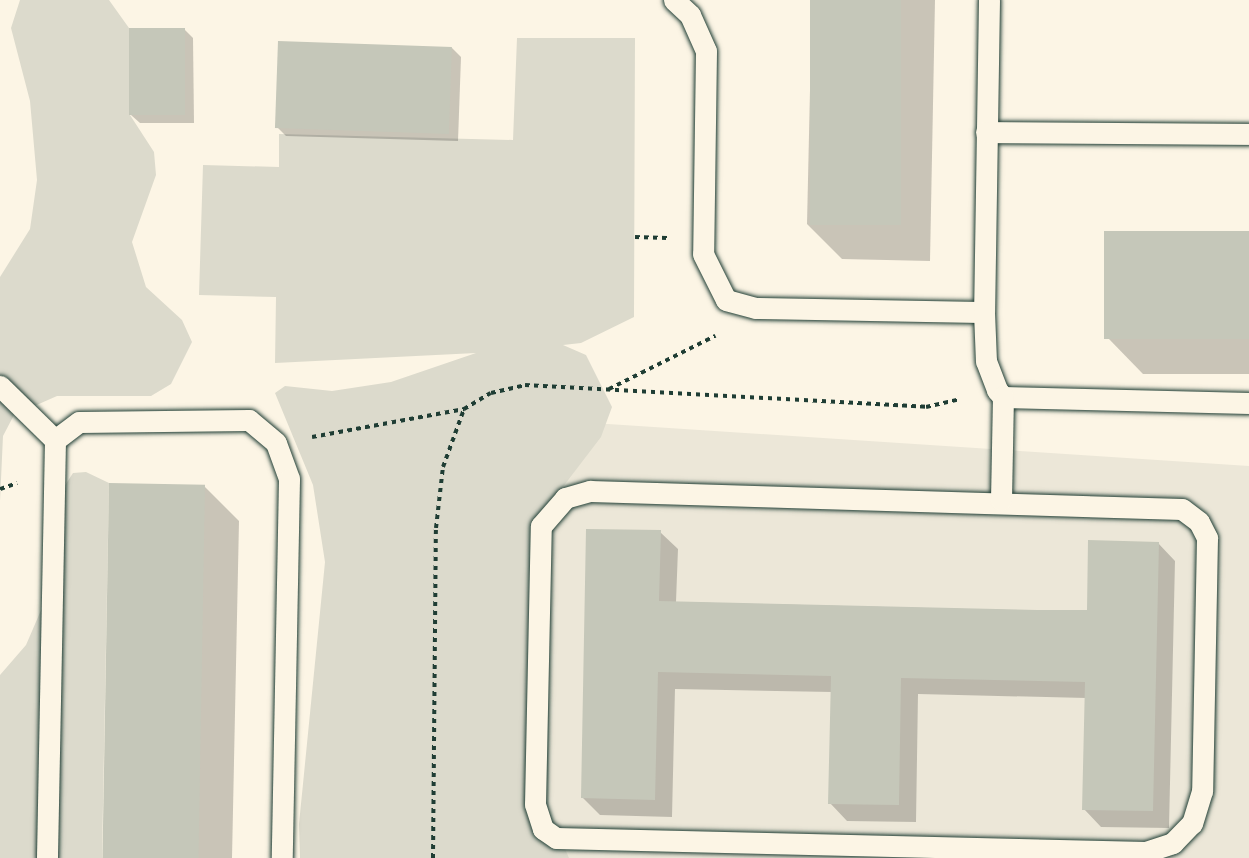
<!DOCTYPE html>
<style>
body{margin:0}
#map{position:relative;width:1249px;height:858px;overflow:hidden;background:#fcf5e5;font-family:Caveat,sans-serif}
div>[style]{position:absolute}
.built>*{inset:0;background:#ece7d8}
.green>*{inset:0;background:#dcdacc}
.shadow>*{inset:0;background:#0003}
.building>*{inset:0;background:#c5c7b9;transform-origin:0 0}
.path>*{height:4px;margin-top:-2px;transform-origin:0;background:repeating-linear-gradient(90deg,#1f3d34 0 4.5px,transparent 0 9px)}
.roads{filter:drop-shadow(0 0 2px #1f3d34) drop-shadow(0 0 2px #1f3d34)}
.service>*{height:21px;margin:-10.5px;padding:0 10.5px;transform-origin:10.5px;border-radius:10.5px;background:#fcf5e5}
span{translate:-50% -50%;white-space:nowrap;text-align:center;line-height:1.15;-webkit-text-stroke:4.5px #fcf5e5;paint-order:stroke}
</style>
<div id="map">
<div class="built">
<div style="clip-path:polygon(532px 419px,1249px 466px,1249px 858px,500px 858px)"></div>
</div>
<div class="green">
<div style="clip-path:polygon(20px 0,109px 0,129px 28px,130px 115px,154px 152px,156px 175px,132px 242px,146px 287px,182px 320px,192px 342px,171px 384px,151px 396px,57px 396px,14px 415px,3px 436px,0 501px,0 277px,30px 229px,37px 180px,30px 101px,11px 28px)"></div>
<div style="clip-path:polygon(517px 38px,635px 38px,634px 317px,581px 343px,563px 345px,586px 355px,612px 407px,601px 437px,559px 492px,549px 526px,549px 811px,569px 858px,300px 858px,299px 824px,325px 562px,313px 485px,275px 393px,285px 386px,332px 391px,391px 382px,476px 353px,275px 363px,276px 297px,199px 295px,203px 165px,279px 167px,279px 134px,513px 140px)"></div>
<div style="clip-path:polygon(86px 472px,109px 483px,102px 858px,0 858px,0 675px,26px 645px,48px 594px,64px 487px,73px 473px)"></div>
</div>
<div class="shadow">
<div style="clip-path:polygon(812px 0,935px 0,930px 261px,842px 259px,807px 224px)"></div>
<div style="clip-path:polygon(184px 29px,193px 38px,194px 123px,140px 123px,131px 115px)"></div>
<div style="clip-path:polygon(452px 48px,461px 57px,458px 141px,286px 136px,277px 127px)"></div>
<div style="clip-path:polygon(1249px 233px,1249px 374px,1143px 374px,1108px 338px)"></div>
<div style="clip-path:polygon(204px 486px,239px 521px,232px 858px,104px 858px)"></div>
<div style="clip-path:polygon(660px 532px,678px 549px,676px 602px,1088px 612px,1158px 543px,1175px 561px,1169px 828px,1101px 827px,1084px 809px,1086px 698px,918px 694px,916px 822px,847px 821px,830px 803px,832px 692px,675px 689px,672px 817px,600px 815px,582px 797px)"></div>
</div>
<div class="building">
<div style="left:810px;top:0;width:91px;height:225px"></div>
<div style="left:129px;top:28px;width:56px;height:87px"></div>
<div style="left:278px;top:41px;width:174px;height:87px;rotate:2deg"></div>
<div style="left:1104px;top:231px;width:145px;height:108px"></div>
<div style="left:109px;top:483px;width:96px;height:375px;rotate:1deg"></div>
<div style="clip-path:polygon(586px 529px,661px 530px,659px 601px,1037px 610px,1087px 610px,1088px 540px,1159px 542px,1153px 811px,1082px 810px,1085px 682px,901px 678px,899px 805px,828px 804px,831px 676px,658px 672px,655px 800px,581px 798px)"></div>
</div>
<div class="path">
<div style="left:635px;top:237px;width:32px;rotate:2deg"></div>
<div style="left:609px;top:389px;width:119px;rotate:-26.6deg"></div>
<div style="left:312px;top:437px;width:155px;rotate:-10.4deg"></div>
<div style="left:0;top:489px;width:18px;rotate:-19deg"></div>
<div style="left:433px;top:858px;width:330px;rotate:-89.5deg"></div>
<div style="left:436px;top:528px;width:61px;rotate:-83.5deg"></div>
<div style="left:443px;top:467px;width:62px;rotate:-70.1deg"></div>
<div style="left:464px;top:409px;width:31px;rotate:-31deg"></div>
<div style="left:491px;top:393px;width:35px;rotate:-13deg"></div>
<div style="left:525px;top:385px;width:402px;rotate:3.1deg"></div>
<div style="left:926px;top:407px;width:35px;rotate:-13deg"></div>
</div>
<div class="roads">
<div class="service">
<div style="left:674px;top:0;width:22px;rotate:43deg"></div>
<div style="left:690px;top:15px;width:39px;rotate:66deg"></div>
<div style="left:706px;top:51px;width:203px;rotate:90.8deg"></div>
<div style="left:703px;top:254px;width:51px;rotate:63.4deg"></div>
<div style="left:726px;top:300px;width:31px;rotate:15deg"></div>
<div style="left:756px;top:308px;width:228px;rotate:1deg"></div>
<div style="left:989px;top:0;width:312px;rotate:90.9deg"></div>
<div style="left:984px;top:312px;width:49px;rotate:87.7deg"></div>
<div style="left:986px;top:361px;width:31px;rotate:69deg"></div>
<div style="left:997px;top:390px;width:9px;rotate:49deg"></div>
<div style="left:1003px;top:397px;width:246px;rotate:1.4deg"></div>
<div style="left:986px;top:132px;width:263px;rotate:0.4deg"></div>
<div style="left:0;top:386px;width:77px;rotate:44.5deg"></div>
<div style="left:55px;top:440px;width:418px;rotate:91.1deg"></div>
<div style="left:55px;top:440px;width:30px;rotate:-37deg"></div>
<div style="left:79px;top:422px;width:170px;rotate:-0.7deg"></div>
<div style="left:249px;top:420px;width:35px;rotate:40deg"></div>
<div style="left:276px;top:443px;width:38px;rotate:70deg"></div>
<div style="left:289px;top:479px;width:379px;rotate:91.1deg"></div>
<div style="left:590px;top:491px;width:592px;rotate:1.74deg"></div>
<div style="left:1182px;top:509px;width:21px;rotate:37deg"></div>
<div style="left:1199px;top:522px;width:18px;rotate:63deg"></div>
<div style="left:1207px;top:538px;width:253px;rotate:91.1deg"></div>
<div style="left:1202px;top:791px;width:34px;rotate:107deg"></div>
<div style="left:1192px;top:823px;width:28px;rotate:134deg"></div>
<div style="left:1173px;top:843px;width:28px;rotate:162deg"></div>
<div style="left:1146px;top:852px;width:590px;rotate:-178.64deg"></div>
<div style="left:556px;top:838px;width:16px;rotate:-145deg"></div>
<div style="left:543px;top:829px;width:26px;rotate:-108deg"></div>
<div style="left:535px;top:804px;width:278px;rotate:-88.8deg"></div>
<div style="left:541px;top:526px;width:37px;rotate:-49deg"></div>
<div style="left:565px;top:498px;width:26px;rotate:-16deg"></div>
<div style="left:1001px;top:500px;width:103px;rotate:-88.9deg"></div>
</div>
</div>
</div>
